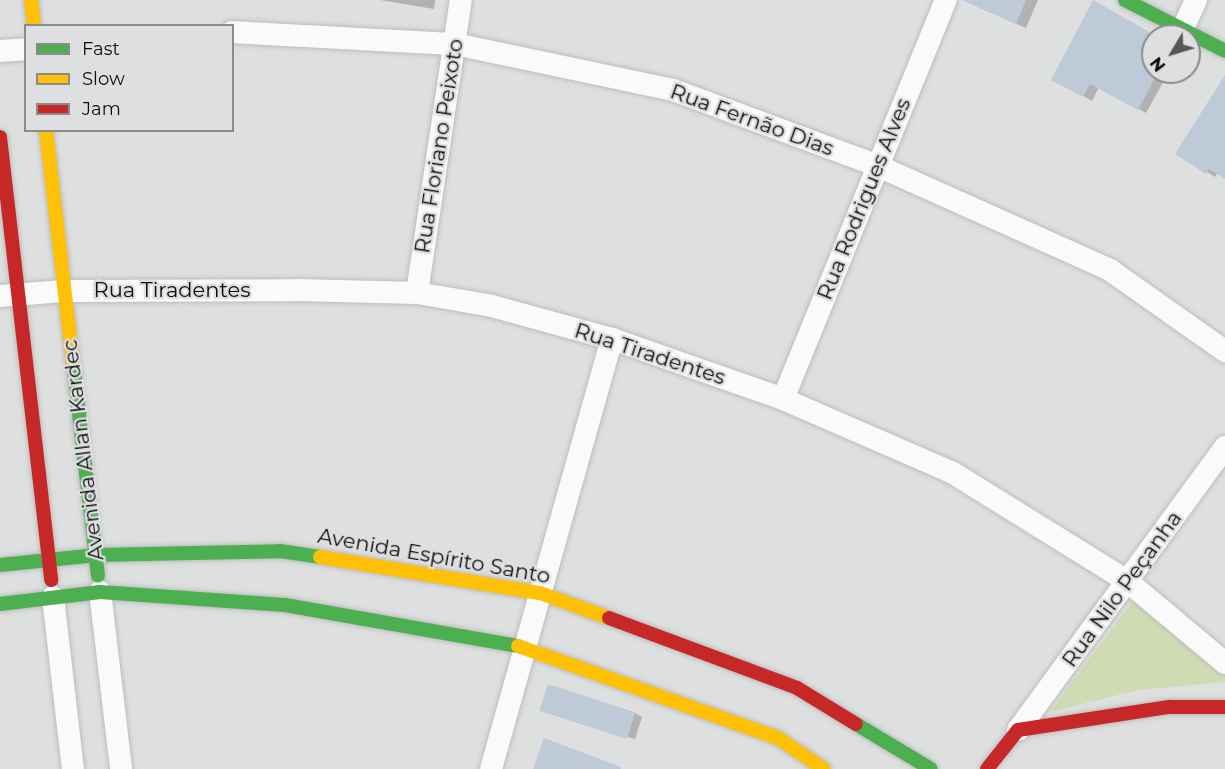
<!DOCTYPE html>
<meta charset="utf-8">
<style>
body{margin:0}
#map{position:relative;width:1225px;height:769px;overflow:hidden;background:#dedfdf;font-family:Montserrat,sans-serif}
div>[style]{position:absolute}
.green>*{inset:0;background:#d0dbb4}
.shadow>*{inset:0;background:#0003}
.building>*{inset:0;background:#becad7;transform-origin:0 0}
.roads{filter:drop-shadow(0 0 2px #bdbdbe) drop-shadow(0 0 2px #bdbdbe)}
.street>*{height:22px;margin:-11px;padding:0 11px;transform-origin:11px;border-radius:11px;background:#fafafa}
.fast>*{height:14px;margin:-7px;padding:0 7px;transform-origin:7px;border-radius:7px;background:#4caf50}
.slow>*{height:14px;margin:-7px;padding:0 7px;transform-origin:7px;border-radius:7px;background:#ffc107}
.jam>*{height:14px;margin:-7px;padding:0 7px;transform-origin:7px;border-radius:7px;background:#c62828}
span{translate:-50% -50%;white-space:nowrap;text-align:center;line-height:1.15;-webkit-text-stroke:4.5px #dddfe0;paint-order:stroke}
.street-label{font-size:21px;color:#0e0e0f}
.legend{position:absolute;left:24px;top:24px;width:210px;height:108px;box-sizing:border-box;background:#dddfe0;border:2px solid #8a8b8c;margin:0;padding:8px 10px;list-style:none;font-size:18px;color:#0e0e0f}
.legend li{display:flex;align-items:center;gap:12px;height:30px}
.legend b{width:30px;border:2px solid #8a8b8c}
.north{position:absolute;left:1141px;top:24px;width:60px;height:60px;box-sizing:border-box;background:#dddfe0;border:2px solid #8a8b8c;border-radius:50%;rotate:232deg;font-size:16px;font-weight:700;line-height:24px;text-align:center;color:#0e0e0f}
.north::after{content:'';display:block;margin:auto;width:21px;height:27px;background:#575758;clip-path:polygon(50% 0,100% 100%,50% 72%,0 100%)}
</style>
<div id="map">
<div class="green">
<div style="clip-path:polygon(1133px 601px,1225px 674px,1225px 682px,1138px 690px,1050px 712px)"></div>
</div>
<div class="shadow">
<div style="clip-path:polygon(380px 0,435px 0,434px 9px)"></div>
<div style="clip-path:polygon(971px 0,1038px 0,1026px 28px,980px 8px)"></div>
<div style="clip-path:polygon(1153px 36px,1153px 72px,1169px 72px,1146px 113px,1099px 87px,1092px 101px,1053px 79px)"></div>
<div style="clip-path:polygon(1225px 78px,1225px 178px,1218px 173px,1215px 177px,1177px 153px)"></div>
<div style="clip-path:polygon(548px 713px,635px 713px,642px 717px,635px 739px)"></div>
</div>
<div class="building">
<div style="clip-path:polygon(962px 0,1026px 0,1016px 24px)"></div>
<div style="clip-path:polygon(1093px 0,1153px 34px,1153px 72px,1158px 72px,1138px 110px,1090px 84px,1083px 97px,1051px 80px)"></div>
<div style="clip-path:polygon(1225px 75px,1225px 179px,1209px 169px,1206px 174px,1175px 154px)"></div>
<div style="left:548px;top:684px;width:92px;height:28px;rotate:18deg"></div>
<div style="clip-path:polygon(544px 738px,621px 767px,621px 769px,533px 769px)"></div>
</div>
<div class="roads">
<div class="street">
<div style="left:1183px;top:28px;width:31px;rotate:-65deg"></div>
<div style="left:232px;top:32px;width:223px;rotate:3.1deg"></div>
<div style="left:455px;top:44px;width:223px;rotate:11.9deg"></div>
<div style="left:673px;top:90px;width:219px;rotate:20.3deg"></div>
<div style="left:878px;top:166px;width:254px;rotate:24.1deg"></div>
<div style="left:1110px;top:270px;width:141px;rotate:35.2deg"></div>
<div style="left:0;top:51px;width:26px;rotate:-4deg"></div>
<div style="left:417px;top:293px;width:296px;rotate:-81.5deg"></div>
<div style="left:0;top:296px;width:64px;rotate:-4.5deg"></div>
<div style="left:64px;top:291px;width:233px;rotate:-0.2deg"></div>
<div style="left:297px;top:290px;width:120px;rotate:1.4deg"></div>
<div style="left:417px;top:293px;width:76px;rotate:9.8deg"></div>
<div style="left:492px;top:306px;width:124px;rotate:15.4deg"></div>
<div style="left:612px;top:339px;width:181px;rotate:19.3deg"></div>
<div style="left:783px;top:399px;width:185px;rotate:23.5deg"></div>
<div style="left:953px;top:473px;width:205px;rotate:31.8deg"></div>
<div style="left:1127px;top:581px;width:128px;rotate:39.9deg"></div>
<div style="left:783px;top:399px;width:431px;rotate:-67.8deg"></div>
<div style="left:100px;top:592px;width:178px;rotate:83.2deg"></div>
<div style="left:53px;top:597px;width:173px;rotate:83.4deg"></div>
<div style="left:1018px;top:730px;width:351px;rotate:-53.8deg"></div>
<div style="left:491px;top:769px;width:447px;rotate:-74.3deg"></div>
</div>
<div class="fast">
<div style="left:1125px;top:0;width:112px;rotate:27deg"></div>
<div style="left:73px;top:363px;width:214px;rotate:83.3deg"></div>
<div style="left:0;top:565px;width:97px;rotate:-5.9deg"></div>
<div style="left:96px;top:555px;width:184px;rotate:-1.2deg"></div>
<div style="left:280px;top:551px;width:40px;rotate:8.5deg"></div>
<div style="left:0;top:604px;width:101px;rotate:-6.8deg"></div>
<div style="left:100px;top:592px;width:185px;rotate:4deg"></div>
<div style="left:285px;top:605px;width:237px;rotate:10deg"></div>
<div style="left:856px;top:724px;width:87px;rotate:31deg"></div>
</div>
<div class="slow">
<div style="left:31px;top:0;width:26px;rotate:83deg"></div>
<div style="left:46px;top:130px;width:235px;rotate:83.4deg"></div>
<div style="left:320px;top:557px;width:223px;rotate:9.3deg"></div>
<div style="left:540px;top:593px;width:73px;rotate:19.9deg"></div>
<div style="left:518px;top:646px;width:276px;rotate:19.5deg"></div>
<div style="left:778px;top:738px;width:55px;rotate:34deg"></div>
</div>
<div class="jam">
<div style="left:0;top:137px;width:446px;rotate:83.4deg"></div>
<div style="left:609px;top:618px;width:201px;rotate:20.4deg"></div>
<div style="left:797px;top:688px;width:69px;rotate:31.4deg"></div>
<div style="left:987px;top:769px;width:50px;rotate:-51.5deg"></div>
<div style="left:1018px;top:730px;width:153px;rotate:-8.7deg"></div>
<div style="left:1169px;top:707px;width:56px"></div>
</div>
</div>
<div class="street-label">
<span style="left:752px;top:120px;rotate:20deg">Rua Fernão Dias</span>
<span style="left:439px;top:146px;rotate:-81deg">Rua Floriano Peixoto</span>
<span style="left:864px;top:199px;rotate:-68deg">Rua Rodrigues Alves</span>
<span style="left:172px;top:290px">Rua Tiradentes</span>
<span style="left:650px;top:354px;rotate:18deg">Rua Tiradentes</span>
<span style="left:83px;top:450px;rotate:-97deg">Avenida Allan Kardec</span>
<span style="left:434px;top:556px;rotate:10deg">Avenida Espírito Santo</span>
<span style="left:1122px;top:589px;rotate:-54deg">Rua Nilo Peçanha</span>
</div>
<ul class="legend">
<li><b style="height:8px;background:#4caf50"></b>Fast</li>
<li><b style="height:8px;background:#ffc107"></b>Slow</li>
<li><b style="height:8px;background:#c62828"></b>Jam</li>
</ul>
<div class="north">N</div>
</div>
